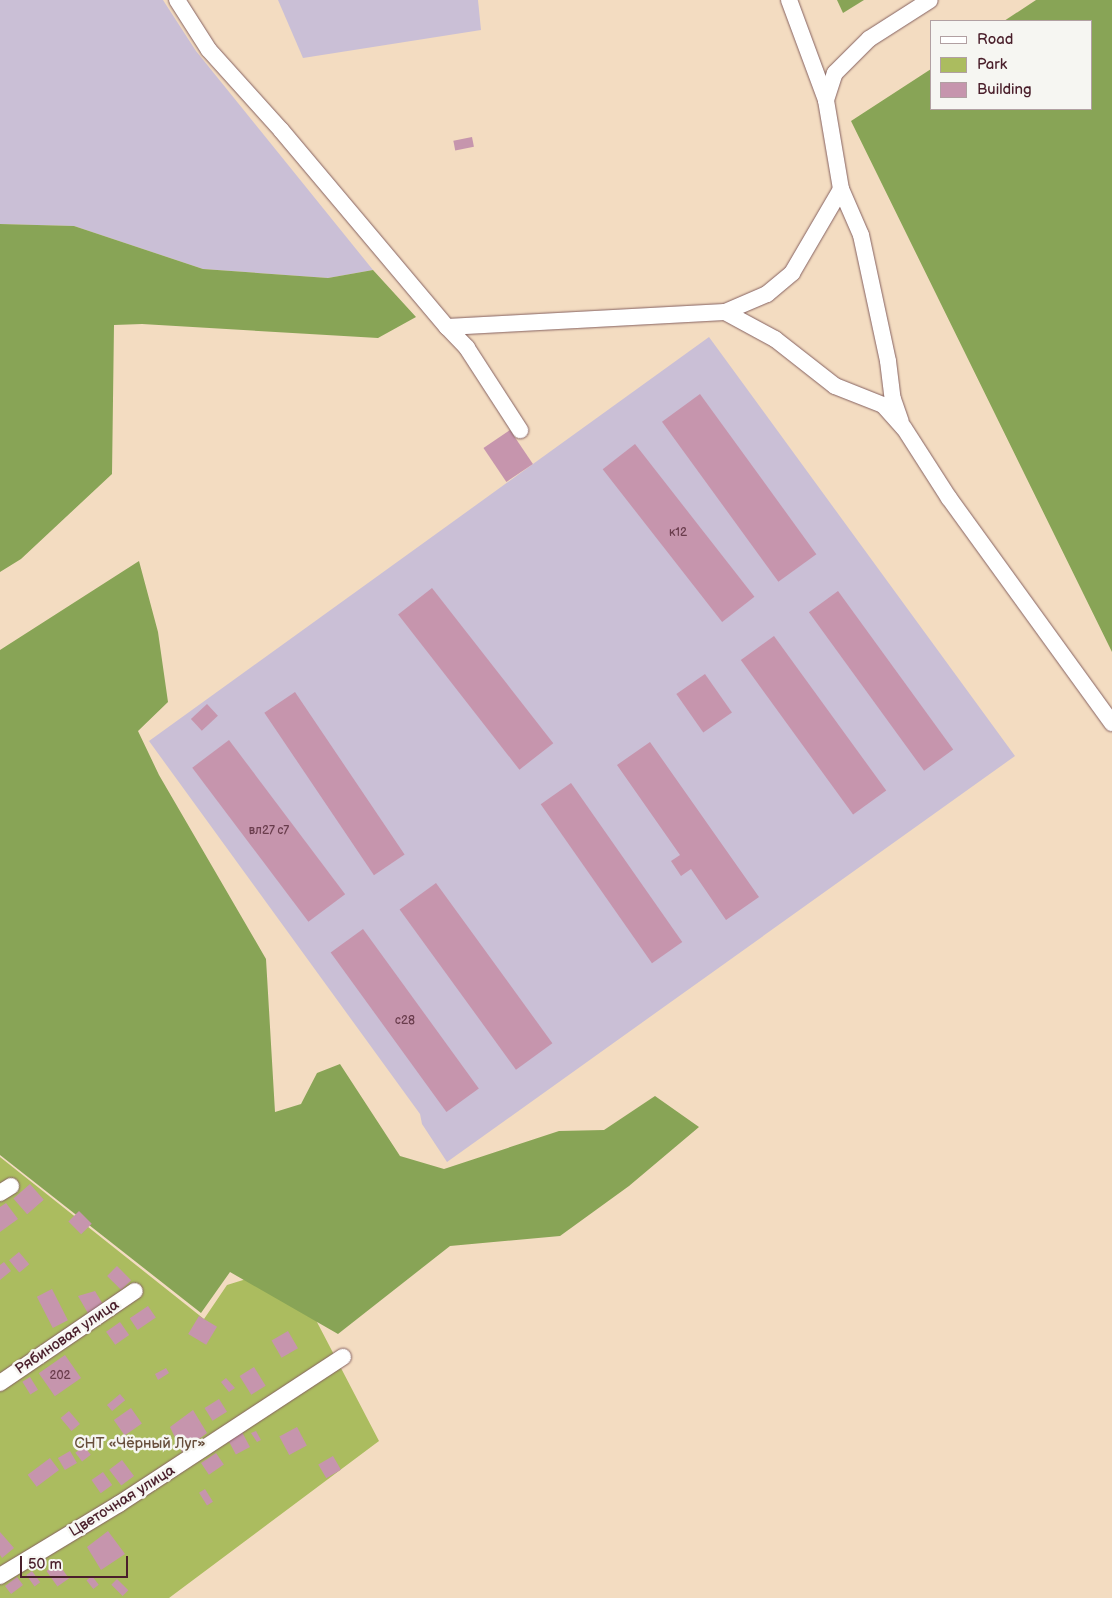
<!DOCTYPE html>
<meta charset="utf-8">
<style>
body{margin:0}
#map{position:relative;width:1112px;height:1598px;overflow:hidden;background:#f3dcc1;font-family:"Balsamiq Sans",sans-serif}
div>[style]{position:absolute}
.industrial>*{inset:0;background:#cabfd6}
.green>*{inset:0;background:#abbc5f}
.forest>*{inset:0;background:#88a456}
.building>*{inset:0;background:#c695ad;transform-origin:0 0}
.roads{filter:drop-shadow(0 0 1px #856160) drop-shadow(0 0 1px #856160)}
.minor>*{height:16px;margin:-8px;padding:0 8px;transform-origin:8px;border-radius:8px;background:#fff}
span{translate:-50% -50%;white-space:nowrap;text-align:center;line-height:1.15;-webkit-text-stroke:5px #f6f6f2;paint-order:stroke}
.number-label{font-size:12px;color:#693c4c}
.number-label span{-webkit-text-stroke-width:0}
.street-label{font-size:15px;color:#4a1f2b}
.park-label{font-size:15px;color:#674e3b}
.legend{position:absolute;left:930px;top:20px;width:162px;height:90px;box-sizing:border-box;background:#f6f6f2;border:1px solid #b1a0a2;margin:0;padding:6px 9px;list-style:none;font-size:15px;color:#4a1f2b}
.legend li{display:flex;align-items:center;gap:10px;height:25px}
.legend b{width:25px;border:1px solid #b1a0a2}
.scale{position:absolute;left:20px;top:1556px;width:108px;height:22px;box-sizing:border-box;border:2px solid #4a1f2b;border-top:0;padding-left:6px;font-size:15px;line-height:18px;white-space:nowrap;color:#4a1f2b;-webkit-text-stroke:4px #f6f6f2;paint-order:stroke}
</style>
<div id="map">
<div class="industrial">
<div style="clip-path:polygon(0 0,163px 0,196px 51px,373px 270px,328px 278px,203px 269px,74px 226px,0 224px)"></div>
<div style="clip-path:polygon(278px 0,478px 0,481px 30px,303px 58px)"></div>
<div style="clip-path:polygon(709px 337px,1015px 756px,447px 1162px,422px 1124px,420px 1114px,149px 741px)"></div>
</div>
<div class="green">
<div style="clip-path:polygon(0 1157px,204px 1319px,227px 1285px,291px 1265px,318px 1324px,379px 1441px,169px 1598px,0 1598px)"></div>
</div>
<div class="forest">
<div style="clip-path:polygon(837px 0,864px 0,843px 13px)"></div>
<div style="clip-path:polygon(1036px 0,1112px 0,1112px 652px,851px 121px,931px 69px,931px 109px,1091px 109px,1091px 21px,1004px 21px)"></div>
<div style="clip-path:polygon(0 224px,74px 226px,203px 269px,328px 278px,373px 270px,416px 317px,378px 338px,142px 324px,114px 325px,112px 474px,21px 559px,0 572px)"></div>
<div style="clip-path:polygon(139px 561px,158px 632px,168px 702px,138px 731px,159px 775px,266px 959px,275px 1112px,301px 1104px,317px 1073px,340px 1064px,400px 1156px,444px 1169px,559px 1131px,604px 1130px,655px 1096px,699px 1127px,629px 1186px,560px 1236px,450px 1246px,338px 1334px,230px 1272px,201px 1313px,0 1155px,0 650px)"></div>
</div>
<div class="building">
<div style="left:472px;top:137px;width:10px;height:19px;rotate:79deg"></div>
<div style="left:700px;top:394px;width:198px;height:47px;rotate:54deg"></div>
<div style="left:510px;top:430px;width:41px;height:32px;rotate:56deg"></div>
<div style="left:635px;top:444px;width:194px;height:41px;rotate:52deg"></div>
<div style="left:432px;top:588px;width:197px;height:43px;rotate:52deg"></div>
<div style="left:838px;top:591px;width:196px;height:36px;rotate:54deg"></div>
<div style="left:774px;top:636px;width:191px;height:41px;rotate:54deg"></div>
<div style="left:705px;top:674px;width:47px;height:35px;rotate:55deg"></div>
<div style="left:295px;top:692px;width:196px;height:37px;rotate:56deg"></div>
<div style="left:207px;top:704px;width:16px;height:22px;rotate:47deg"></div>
<div style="left:229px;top:740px;width:193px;height:46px;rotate:53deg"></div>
<div style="clip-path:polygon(650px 742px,759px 897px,726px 920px,691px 869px,681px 876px,671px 861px,680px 855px,617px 765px)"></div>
<div style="left:571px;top:783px;width:194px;height:37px;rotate:55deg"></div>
<div style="left:436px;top:883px;width:198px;height:45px;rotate:54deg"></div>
<div style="left:363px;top:929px;width:197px;height:40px;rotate:54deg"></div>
<div style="left:30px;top:1184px;width:21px;height:22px;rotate:49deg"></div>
<div style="clip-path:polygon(6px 1203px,18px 1219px,0 1232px,0 1207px)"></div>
<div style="left:79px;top:1211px;width:18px;height:15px;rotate:45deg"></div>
<div style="left:19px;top:1252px;width:16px;height:13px;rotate:50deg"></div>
<div style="clip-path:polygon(4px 1262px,11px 1271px,0 1280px,0 1265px)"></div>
<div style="left:117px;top:1266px;width:20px;height:14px;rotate:45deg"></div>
<div style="left:52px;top:1289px;width:35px;height:17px;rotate:63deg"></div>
<div style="clip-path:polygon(95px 1291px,104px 1306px,89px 1315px,78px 1296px)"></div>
<div style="left:148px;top:1306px;width:14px;height:22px;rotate:56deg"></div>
<div style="left:199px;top:1316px;width:21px;height:21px;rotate:31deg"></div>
<div style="left:120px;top:1322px;width:16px;height:17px;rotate:55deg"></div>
<div style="left:288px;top:1331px;width:20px;height:19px;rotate:60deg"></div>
<div style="left:65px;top:1355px;width:28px;height:32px;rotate:55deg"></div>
<div style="left:254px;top:1367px;width:22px;height:17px;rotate:58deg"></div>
<div style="clip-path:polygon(166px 1368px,169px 1373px,158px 1380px,155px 1374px)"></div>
<div style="left:30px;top:1377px;width:15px;height:9px;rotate:58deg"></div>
<div style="clip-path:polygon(226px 1378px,235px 1388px,229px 1392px,221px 1382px)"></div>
<div style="left:120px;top:1394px;width:8px;height:17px;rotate:50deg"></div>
<div style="left:219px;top:1399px;width:15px;height:17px;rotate:58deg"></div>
<div style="left:131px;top:1408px;width:19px;height:21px;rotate:55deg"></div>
<div style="clip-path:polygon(193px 1410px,207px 1433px,182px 1452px,170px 1427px)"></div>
<div style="left:69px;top:1411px;width:17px;height:11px;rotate:50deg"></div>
<div style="left:297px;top:1427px;width:21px;height:20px;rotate:62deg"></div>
<div style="clip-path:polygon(256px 1431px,261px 1440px,257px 1442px,251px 1433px)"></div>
<div style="left:242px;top:1432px;width:17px;height:16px;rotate:62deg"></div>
<div style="left:84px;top:1446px;width:11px;height:11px;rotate:52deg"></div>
<div style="left:70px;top:1451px;width:14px;height:14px;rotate:60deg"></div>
<div style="left:216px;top:1453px;width:14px;height:18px;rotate:56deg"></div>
<div style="left:333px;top:1456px;width:16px;height:17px;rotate:60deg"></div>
<div style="left:50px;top:1458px;width:15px;height:28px;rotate:53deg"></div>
<div style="left:122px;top:1460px;width:20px;height:16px;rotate:53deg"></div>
<div style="left:103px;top:1472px;width:16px;height:14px;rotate:55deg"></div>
<div style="left:205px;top:1489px;width:15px;height:7px;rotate:58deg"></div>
<div style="clip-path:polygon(108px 1531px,125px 1554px,101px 1570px,87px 1547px)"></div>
<div style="clip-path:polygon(0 1532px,14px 1548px,2px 1558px,0 1555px)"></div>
<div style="left:58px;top:1563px;width:19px;height:14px;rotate:55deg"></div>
<div style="left:32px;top:1571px;width:14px;height:7px;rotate:54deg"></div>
<div style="left:92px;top:1576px;width:11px;height:7px;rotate:52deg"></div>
<div style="left:17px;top:1577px;width:10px;height:15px;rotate:53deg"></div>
<div style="left:117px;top:1579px;width:16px;height:8px;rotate:45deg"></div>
</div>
<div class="roads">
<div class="minor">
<div style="left:177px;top:0;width:59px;rotate:57.4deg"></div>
<div style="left:209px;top:50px;width:108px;rotate:48deg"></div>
<div style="left:281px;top:130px;width:258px;rotate:49.9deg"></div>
<div style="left:447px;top:327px;width:29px;rotate:46deg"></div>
<div style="left:467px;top:348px;width:98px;rotate:57.1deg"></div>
<div style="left:826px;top:100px;width:28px;rotate:-72deg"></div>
<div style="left:835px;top:73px;width:48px;rotate:-45deg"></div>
<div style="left:869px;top:39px;width:72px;rotate:-32.6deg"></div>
<div style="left:841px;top:189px;width:50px;rotate:66.5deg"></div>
<div style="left:861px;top:235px;width:129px;rotate:77.9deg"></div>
<div style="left:888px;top:361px;width:38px;rotate:83deg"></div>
<div style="left:893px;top:399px;width:24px;rotate:71deg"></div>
<div style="left:725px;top:312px;width:57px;rotate:28.4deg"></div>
<div style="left:775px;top:339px;width:76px;rotate:38.1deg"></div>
<div style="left:835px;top:386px;width:52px;rotate:21.6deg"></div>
<div style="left:883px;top:405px;width:31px;rotate:48deg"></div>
<div style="left:904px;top:428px;width:83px;rotate:57.3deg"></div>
<div style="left:949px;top:498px;width:278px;rotate:54.1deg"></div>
<div style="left:447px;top:327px;width:278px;rotate:-3.1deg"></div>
<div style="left:725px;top:312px;width:46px;rotate:-23.2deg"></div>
<div style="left:767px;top:294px;width:33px;rotate:-40deg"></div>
<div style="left:792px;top:273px;width:97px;rotate:-59.7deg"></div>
<div style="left:841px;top:189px;width:90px;rotate:-99.6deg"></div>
<div style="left:826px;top:100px;width:107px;rotate:-110.3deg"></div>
<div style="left:0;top:1193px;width:13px;rotate:-32deg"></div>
<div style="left:0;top:1383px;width:163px;rotate:-34.3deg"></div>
<div style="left:0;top:1576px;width:139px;rotate:-31.2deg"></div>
<div style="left:119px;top:1504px;width:268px;rotate:-33.3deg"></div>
</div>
</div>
<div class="number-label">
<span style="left:678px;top:533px">к12</span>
<span style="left:269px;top:831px">вл27 с7</span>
<span style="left:405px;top:1021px">с28</span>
<span style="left:60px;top:1376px">202</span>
</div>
<div class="street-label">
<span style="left:67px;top:1337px;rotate:-34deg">Рябиновая улица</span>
<span style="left:122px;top:1501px;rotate:-32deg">Цветочная улица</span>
</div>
<div class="park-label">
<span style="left:140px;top:1444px">СНТ «Чёрный Луг»</span>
</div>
<ul class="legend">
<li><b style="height:6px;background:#fff"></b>Road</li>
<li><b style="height:14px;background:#abbc5f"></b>Park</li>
<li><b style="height:14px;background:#c695ad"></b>Building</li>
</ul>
<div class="scale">50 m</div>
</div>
